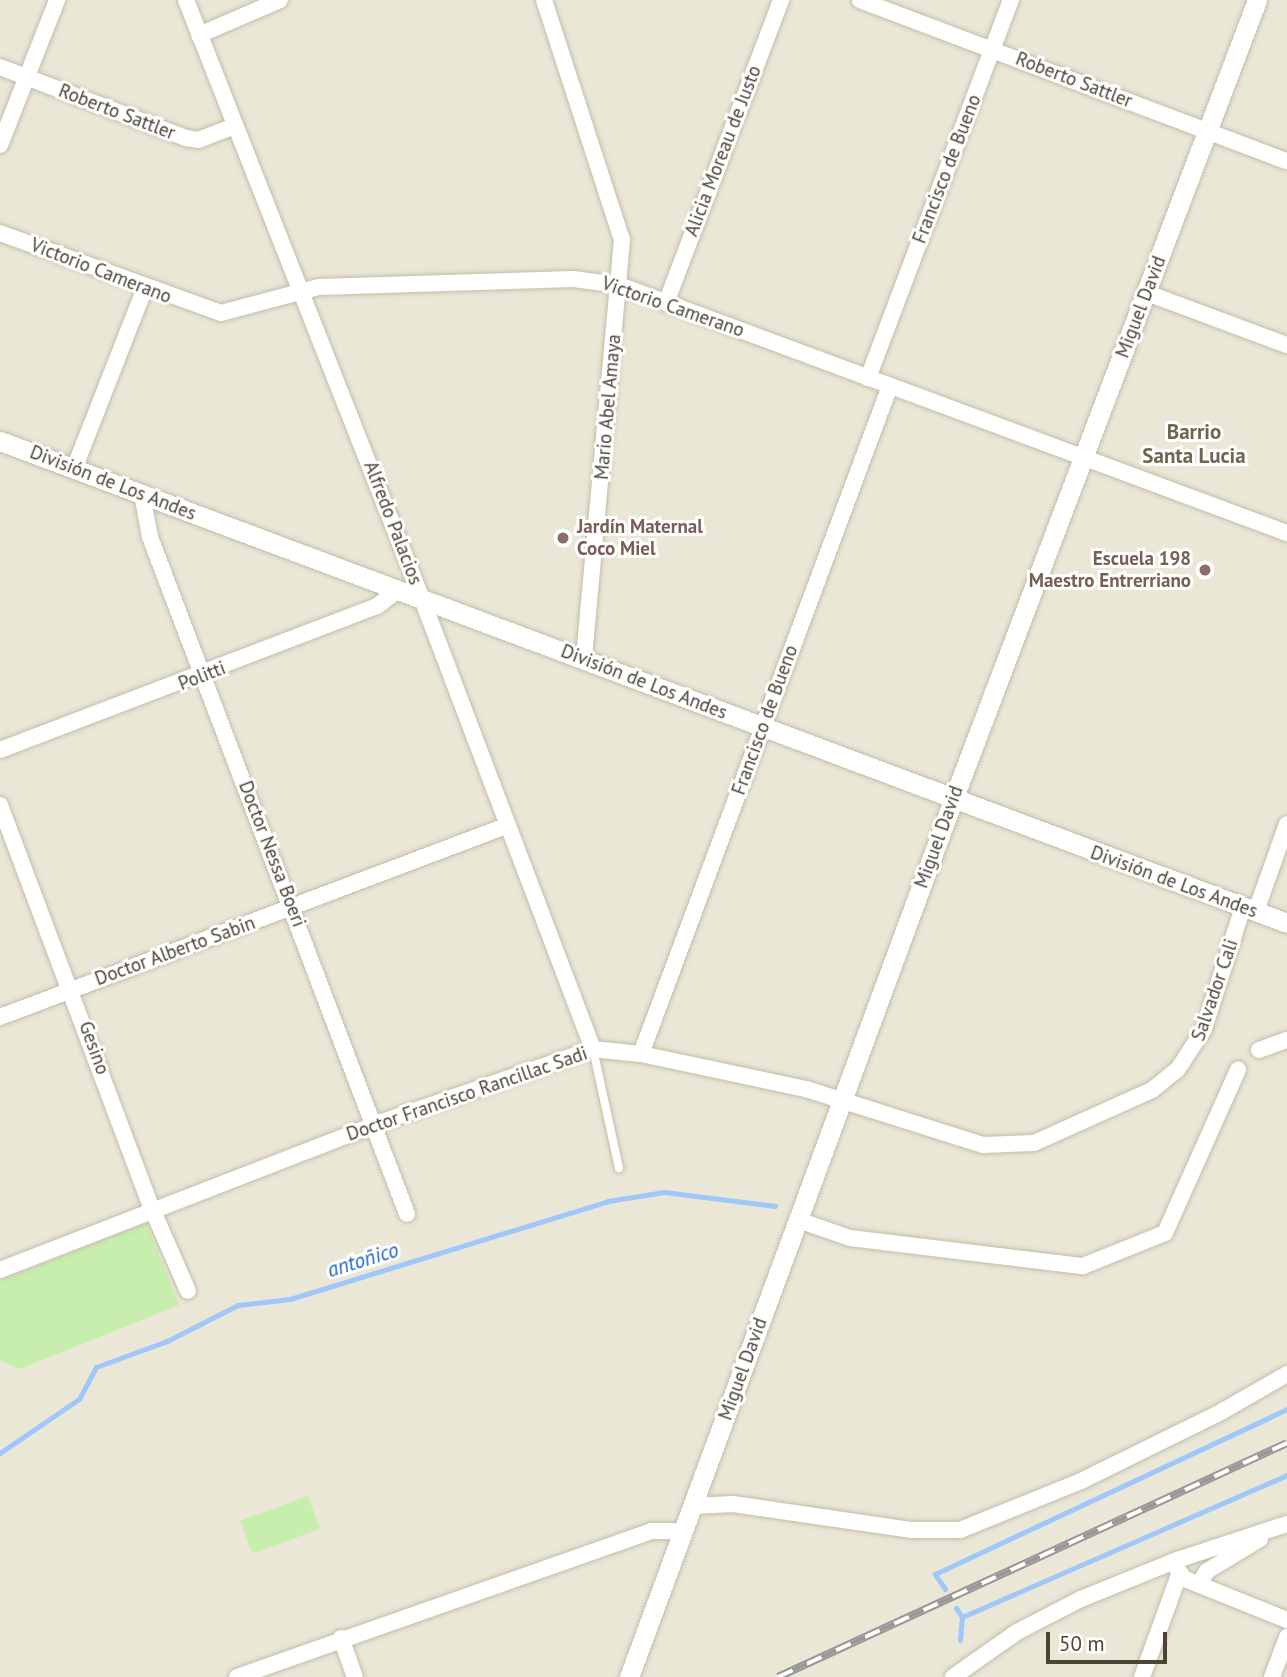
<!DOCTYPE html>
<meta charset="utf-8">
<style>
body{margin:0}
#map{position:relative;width:1287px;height:1677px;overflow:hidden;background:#f6f4e8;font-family:"PT Sans",sans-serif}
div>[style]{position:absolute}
.residential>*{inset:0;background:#eae7d6;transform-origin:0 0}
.green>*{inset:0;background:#c7eead;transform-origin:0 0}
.stream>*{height:5px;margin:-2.5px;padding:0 2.5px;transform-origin:2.5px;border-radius:2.5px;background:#9fc7f9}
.roads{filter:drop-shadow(0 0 2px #c3beaa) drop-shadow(0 0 2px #c3beaa)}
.service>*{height:8px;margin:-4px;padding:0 4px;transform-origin:4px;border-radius:4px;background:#fff}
.minor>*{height:16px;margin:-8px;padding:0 8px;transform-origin:8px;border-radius:8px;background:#fff}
.tertiary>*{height:19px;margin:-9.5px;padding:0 9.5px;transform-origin:9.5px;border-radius:9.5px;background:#fff}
.rail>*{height:8px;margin-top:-4px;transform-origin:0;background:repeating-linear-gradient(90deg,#fff 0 16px,#989898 0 32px);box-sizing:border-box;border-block:2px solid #989898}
.dots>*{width:19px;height:19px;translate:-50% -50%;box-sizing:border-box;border:4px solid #fff;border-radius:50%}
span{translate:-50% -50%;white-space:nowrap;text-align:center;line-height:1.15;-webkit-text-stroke:6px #fff;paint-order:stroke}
.street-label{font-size:19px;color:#4b4536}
.education-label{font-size:19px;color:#785e54;font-weight:700}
.left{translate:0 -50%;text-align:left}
.right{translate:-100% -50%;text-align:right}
.neighbourhood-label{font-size:21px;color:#6f664c;font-weight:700}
.water-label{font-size:21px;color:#2168c4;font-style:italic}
.scale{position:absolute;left:1046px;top:1632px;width:121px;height:32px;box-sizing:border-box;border:4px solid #4b4536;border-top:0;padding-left:9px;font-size:21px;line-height:24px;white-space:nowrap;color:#4b4536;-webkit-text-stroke:5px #fff;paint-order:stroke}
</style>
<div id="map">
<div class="residential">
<div style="left:0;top:0;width:1287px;height:1677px"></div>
</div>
<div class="green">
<div style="clip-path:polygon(146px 1223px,179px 1305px,20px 1369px,0 1361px,0 1281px)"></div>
<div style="left:308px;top:1496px;width:35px;height:72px;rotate:70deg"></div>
</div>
<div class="stream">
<div style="left:0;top:1453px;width:96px;rotate:-34.4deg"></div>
<div style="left:79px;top:1399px;width:36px;rotate:-62deg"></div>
<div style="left:96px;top:1367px;width:76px;rotate:-20.1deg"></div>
<div style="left:167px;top:1341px;width:80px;rotate:-26.9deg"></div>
<div style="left:238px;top:1305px;width:52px;rotate:-6.6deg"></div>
<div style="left:290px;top:1299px;width:333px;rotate:-17.1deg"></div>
<div style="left:608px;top:1201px;width:57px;rotate:-9.1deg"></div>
<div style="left:664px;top:1192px;width:112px;rotate:7.2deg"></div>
<div style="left:945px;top:1589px;width:18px;rotate:-124deg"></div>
<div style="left:935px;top:1574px;width:389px;rotate:-25.1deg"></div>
<div style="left:956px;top:1608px;width:11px;rotate:56deg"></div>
<div style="left:960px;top:1640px;width:23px;rotate:-85deg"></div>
<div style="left:962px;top:1617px;width:355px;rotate:-23.6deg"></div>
</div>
<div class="roads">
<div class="service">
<div style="left:593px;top:1049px;width:122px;rotate:77.7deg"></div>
</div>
<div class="minor">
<div style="left:186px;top:0;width:644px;rotate:68.5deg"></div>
<div style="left:422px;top:599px;width:481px;rotate:69.2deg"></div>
<div style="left:544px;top:0;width:252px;rotate:72deg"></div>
<div style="left:622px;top:240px;width:420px;rotate:95.2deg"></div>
<div style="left:860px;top:0;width:456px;rotate:20.7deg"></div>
<div style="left:199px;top:35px;width:88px;rotate:-23.4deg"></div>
<div style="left:0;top:67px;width:199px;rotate:20.9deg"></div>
<div style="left:186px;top:138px;width:12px;rotate:9deg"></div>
<div style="left:198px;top:140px;width:40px;rotate:-21deg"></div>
<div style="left:0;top:145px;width:156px;rotate:-68.5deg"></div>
<div style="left:0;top:233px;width:235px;rotate:19.9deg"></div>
<div style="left:221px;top:313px;width:101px;rotate:-14.9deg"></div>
<div style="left:319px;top:287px;width:254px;rotate:-1.8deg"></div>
<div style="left:573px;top:279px;width:46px;rotate:7.4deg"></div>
<div style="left:619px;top:285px;width:713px;rotate:20.37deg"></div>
<div style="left:1147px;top:293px;width:149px;rotate:20.4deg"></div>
<div style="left:666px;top:303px;width:324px;rotate:-69.2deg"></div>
<div style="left:868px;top:378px;width:404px;rotate:-69.3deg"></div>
<div style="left:74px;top:469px;width:194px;rotate:-68.6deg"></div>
<div style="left:142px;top:494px;width:44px;rotate:79.5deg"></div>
<div style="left:150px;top:537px;width:724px;rotate:69.21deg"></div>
<div style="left:0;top:750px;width:404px;rotate:-20.9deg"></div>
<div style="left:377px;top:606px;width:26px;rotate:-37deg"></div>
<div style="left:0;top:805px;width:434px;rotate:69.4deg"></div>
<div style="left:153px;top:1211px;width:87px;rotate:66.4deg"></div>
<div style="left:1256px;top:911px;width:92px;rotate:-70.4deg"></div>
<div style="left:0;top:1017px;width:541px;rotate:-20.68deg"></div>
<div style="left:1259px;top:1050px;width:30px;rotate:-20deg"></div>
<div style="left:641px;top:1054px;width:713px;rotate:-69.56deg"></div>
<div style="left:798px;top:1220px;width:55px;rotate:19.1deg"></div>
<div style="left:850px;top:1238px;width:235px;rotate:6.9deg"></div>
<div style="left:1083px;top:1266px;width:88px;rotate:-21.9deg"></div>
<div style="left:1165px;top:1233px;width:179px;rotate:-65.9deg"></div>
<div style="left:0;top:1270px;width:400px;rotate:-21.2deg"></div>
<div style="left:373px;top:1125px;width:233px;rotate:-19.1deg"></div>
<div style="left:593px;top:1049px;width:48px;rotate:5.9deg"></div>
<div style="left:641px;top:1054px;width:169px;rotate:12deg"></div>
<div style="left:806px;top:1089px;width:186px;rotate:17.6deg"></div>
<div style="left:983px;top:1145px;width:51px;rotate:-2.2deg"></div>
<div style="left:1034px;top:1143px;width:129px;rotate:-24.2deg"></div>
<div style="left:1152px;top:1090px;width:33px;rotate:-39deg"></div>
<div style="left:1178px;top:1069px;width:48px;rotate:-57deg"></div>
<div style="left:1204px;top:1029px;width:128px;rotate:-72.3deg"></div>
<div style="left:693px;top:1506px;width:40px;rotate:-2.9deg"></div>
<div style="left:733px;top:1504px;width:181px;rotate:8.3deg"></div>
<div style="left:912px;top:1530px;width:48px"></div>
<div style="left:960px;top:1530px;width:131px;rotate:-22deg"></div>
<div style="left:1081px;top:1481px;width:156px;rotate:-26.2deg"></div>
<div style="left:1221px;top:1412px;width:76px;rotate:-29.9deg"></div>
<div style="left:1172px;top:1562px;width:21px;rotate:53deg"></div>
<div style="left:1185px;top:1579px;width:110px;rotate:21.9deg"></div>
<div style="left:1199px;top:1584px;width:15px;rotate:-58deg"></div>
<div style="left:1207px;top:1571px;width:62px;rotate:-31.1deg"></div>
<div style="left:341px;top:1638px;width:41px;rotate:70.3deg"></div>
<div style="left:237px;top:1677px;width:439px;rotate:-19.4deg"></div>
<div style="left:651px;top:1531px;width:31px"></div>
<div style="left:953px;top:1677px;width:78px;rotate:-35.1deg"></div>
<div style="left:1017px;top:1632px;width:72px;rotate:-27.3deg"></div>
<div style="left:1081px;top:1599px;width:104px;rotate:-22.1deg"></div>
<div style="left:1177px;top:1560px;width:116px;rotate:-18.1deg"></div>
<div style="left:1142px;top:1677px;width:109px;rotate:-70.1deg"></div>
<div style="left:1272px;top:1677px;width:43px;rotate:-69.4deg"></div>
</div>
<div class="tertiary">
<div style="left:0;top:441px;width:1374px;rotate:20.53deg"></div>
<div style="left:629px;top:1677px;width:935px;rotate:-69.72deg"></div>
<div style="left:953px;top:800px;width:856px;rotate:-69.19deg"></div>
</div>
</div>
<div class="rail">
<div style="left:778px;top:1677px;width:560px;rotate:-24.69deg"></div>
</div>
<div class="dots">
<div style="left:563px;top:538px;background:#8d6e63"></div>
<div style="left:1205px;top:570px;background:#8d6e63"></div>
</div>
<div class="street-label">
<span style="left:1074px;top:80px;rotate:21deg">Roberto Sattler</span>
<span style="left:117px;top:112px;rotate:21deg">Roberto Sattler</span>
<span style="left:723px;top:151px;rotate:-69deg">Alicia Moreau de Justo</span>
<span style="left:947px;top:169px;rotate:-69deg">Francisco de Bueno</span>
<span style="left:101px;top:271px;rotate:21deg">Victorio Camerano</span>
<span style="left:673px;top:307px;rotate:19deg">Victorio Camerano</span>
<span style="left:1141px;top:307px;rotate:-69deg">Miguel David</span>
<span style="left:608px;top:407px;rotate:-85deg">Mario Abel Amaya</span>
<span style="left:113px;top:483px;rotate:21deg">División de Los Andes</span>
<span style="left:393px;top:523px;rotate:69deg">Alfredo Palacios</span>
<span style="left:202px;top:676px;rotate:-21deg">Politti</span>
<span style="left:644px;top:682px;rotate:21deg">División de Los Andes</span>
<span style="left:765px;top:720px;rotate:-70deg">Francisco de Bueno</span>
<span style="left:939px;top:837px;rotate:-70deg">Miguel David</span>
<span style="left:272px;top:854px;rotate:69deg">Doctor Nessa Boeri</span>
<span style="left:1174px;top:882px;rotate:20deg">División de Los Andes</span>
<span style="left:175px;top:951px;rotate:-20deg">Doctor Alberto Sabin</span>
<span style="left:1215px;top:990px;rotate:-71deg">Salvador Cali</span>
<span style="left:94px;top:1048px;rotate:70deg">Gesino</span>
<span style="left:467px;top:1094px;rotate:-19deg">Doctor Francisco Rancillac Sadi</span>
<span style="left:743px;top:1369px;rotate:-70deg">Miguel David</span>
</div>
<div class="education-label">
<span class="left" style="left:577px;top:538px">Jardín Maternal<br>Coco Miel</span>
<span class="right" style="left:1191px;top:570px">Escuela 198<br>Maestro Entrerriano</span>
</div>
<div class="neighbourhood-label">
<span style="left:1194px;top:444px">Barrio<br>Santa Lucia</span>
</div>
<div class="water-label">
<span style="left:363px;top:1260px;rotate:-17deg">antoñico</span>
</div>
<div class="scale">50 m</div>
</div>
